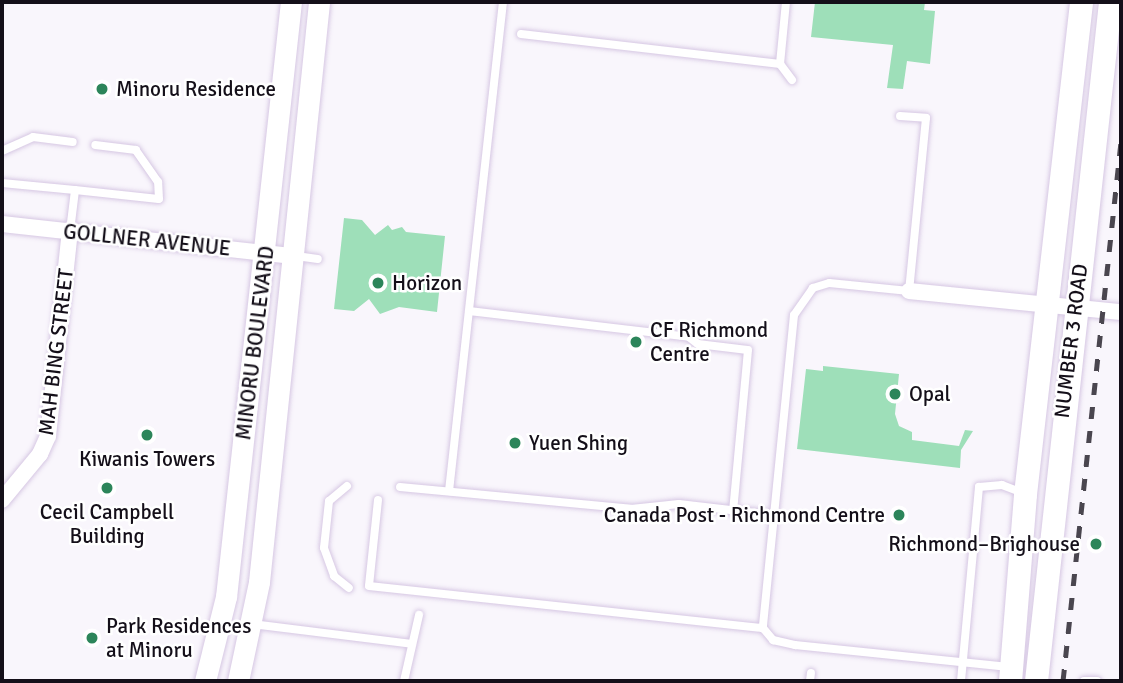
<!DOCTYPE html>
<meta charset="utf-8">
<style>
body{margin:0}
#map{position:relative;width:1123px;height:683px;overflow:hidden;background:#f9f6fc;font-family:Signika,sans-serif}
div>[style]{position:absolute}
.green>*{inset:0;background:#9edfb9}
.roads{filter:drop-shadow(0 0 2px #d6c7e3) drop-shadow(0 0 2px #d6c7e3)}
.service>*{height:8px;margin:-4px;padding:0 4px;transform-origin:4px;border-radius:4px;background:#fff}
.minor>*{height:16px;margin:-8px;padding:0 8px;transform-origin:8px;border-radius:8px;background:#fff}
.tertiary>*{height:21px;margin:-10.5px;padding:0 10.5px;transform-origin:10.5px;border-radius:10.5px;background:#fff}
.secondary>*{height:23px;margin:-11.5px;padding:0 11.5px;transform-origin:11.5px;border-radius:11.5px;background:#fff}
.rail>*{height:5px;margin-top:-2.5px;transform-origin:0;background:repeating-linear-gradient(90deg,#4a464f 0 12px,transparent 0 24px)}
.dots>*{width:19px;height:19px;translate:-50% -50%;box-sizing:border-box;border:4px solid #fff;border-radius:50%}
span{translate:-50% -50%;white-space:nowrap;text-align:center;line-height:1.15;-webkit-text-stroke:5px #fff;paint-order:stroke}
.poi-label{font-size:21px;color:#140f19}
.left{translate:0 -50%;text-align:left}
.right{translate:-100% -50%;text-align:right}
.street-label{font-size:21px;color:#140f19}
.frame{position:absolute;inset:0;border:4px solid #140f19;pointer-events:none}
</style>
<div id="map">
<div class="green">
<div style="clip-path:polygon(815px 2px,925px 2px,924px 10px,935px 11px,930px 64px,907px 61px,903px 89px,887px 88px,893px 45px,811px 37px)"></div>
<div style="clip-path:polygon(344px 218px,362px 220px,375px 235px,388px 225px,392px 230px,402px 227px,406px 232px,445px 236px,437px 312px,399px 307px,380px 314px,369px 299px,354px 311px,334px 309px)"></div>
<div style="clip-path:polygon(823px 366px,899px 374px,895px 414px,899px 426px,912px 432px,912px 440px,959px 446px,965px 430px,973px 431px,961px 450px,960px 468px,797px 449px,806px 369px,823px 371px)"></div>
</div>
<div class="roads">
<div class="service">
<div style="left:521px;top:34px;width:261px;rotate:6.6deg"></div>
<div style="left:780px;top:64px;width:20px;rotate:53deg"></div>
<div style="left:780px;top:64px;width:62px;rotate:-84.5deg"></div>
<div style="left:900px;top:116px;width:26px;rotate:4deg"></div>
<div style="left:926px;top:118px;width:174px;rotate:95.6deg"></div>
<div style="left:909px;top:291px;width:80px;rotate:-174.3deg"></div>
<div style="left:829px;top:283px;width:17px;rotate:163deg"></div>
<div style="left:813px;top:288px;width:33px;rotate:125deg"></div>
<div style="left:794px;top:315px;width:315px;rotate:95.7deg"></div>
<div style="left:763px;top:628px;width:16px;rotate:50deg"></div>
<div style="left:773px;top:640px;width:23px;rotate:13deg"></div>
<div style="left:795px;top:645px;width:215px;rotate:5.9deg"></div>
<div style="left:2px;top:151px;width:34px;rotate:-24deg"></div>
<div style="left:33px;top:137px;width:40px;rotate:7.1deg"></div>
<div style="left:2px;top:183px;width:73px;rotate:5.5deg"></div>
<div style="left:70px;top:231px;width:41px;rotate:-83deg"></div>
<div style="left:75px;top:190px;width:84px;rotate:6.1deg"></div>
<div style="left:159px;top:199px;width:17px;rotate:-93deg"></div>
<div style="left:158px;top:182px;width:39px;rotate:-125deg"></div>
<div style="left:136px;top:150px;width:41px;rotate:-173deg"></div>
<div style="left:296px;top:256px;width:22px;rotate:8deg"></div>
<div style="left:469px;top:311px;width:222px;rotate:6.7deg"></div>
<div style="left:689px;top:337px;width:11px;rotate:38deg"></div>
<div style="left:698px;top:344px;width:50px;rotate:6.8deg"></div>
<div style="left:748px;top:350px;width:162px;rotate:95.3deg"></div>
<div style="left:347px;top:486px;width:23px;rotate:140deg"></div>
<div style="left:329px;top:501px;width:47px;rotate:96.1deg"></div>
<div style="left:324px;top:548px;width:30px;rotate:70deg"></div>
<div style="left:334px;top:576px;width:19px;rotate:39deg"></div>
<div style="left:400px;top:487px;width:232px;rotate:5.4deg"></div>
<div style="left:631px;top:509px;width:48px;rotate:-5.9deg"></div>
<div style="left:679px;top:504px;width:95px;rotate:6.7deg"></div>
<div style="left:449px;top:491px;width:492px;rotate:-83.7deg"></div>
<div style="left:378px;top:500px;width:86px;rotate:96deg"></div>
<div style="left:369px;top:586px;width:396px;rotate:6.1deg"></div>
<div style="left:252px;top:624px;width:161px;rotate:7.1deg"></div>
<div style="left:404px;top:681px;width:68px;rotate:-77.2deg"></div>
<div style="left:810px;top:681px;width:8px;rotate:-83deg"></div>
<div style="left:961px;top:681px;width:195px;rotate:-84.7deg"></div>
<div style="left:979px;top:487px;width:23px;rotate:-5deg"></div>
<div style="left:1002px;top:485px;width:22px;rotate:21deg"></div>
<div style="left:1084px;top:681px;width:13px"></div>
</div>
<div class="minor">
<div style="left:2px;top:224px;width:293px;rotate:6.3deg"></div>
<div style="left:909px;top:291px;width:213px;rotate:5.7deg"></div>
<div style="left:2px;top:500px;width:60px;rotate:-50.4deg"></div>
<div style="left:40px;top:454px;width:20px;rotate:-66deg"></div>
<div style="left:48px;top:436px;width:206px;rotate:-83.9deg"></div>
</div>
<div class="tertiary">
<div style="left:205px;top:681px;width:87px;rotate:-76deg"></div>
<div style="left:226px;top:597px;width:599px;rotate:-83.77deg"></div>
<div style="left:238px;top:681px;width:101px;rotate:-78deg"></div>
<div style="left:259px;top:582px;width:583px;rotate:-84.09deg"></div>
</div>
<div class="secondary">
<div style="left:1010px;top:681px;width:188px;rotate:-85.4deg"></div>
<div style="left:1025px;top:494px;width:495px;rotate:-83.5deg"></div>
<div style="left:1036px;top:681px;width:683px;rotate:-83.78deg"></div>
</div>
</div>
<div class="rail">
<div style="left:1063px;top:681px;width:542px;rotate:-83.86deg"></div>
</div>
<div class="dots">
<div style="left:102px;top:89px;background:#2c855a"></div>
<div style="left:378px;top:283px;background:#2c855a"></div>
<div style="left:636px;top:342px;background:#2c855a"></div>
<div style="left:895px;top:394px;background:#2c855a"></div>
<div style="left:147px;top:435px;background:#2c855a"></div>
<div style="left:515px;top:443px;background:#2c855a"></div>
<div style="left:107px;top:488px;background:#2c855a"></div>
<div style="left:899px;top:515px;background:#2c855a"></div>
<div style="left:1096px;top:544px;background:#2c855a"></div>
<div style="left:92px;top:638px;background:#2c855a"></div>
</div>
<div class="poi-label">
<span class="left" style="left:116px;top:89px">Minoru Residence</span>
<span class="left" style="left:392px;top:283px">Horizon</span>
<span class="left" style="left:650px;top:342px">CF Richmond<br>Centre</span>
<span class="left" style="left:909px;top:394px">Opal</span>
<span class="left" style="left:529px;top:443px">Yuen Shing</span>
<span style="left:147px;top:459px">Kiwanis Towers</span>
<span style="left:107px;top:524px">Cecil Campbell<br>Building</span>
<span class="right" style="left:885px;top:515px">Canada Post - Richmond Centre</span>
<span class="right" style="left:1080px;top:544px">Richmond–Brighouse</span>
<span class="left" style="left:106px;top:638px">Park Residences<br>at Minoru</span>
</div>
<div class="street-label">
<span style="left:147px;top:240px;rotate:6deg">GOLLNER AVENUE</span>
<span style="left:1071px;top:341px;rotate:-83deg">NUMBER 3 ROAD</span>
<span style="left:255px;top:343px;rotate:-83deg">MINORU BOULEVARD</span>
<span style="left:56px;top:352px;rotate:-83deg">MAH BING STREET</span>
</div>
<div class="frame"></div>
</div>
